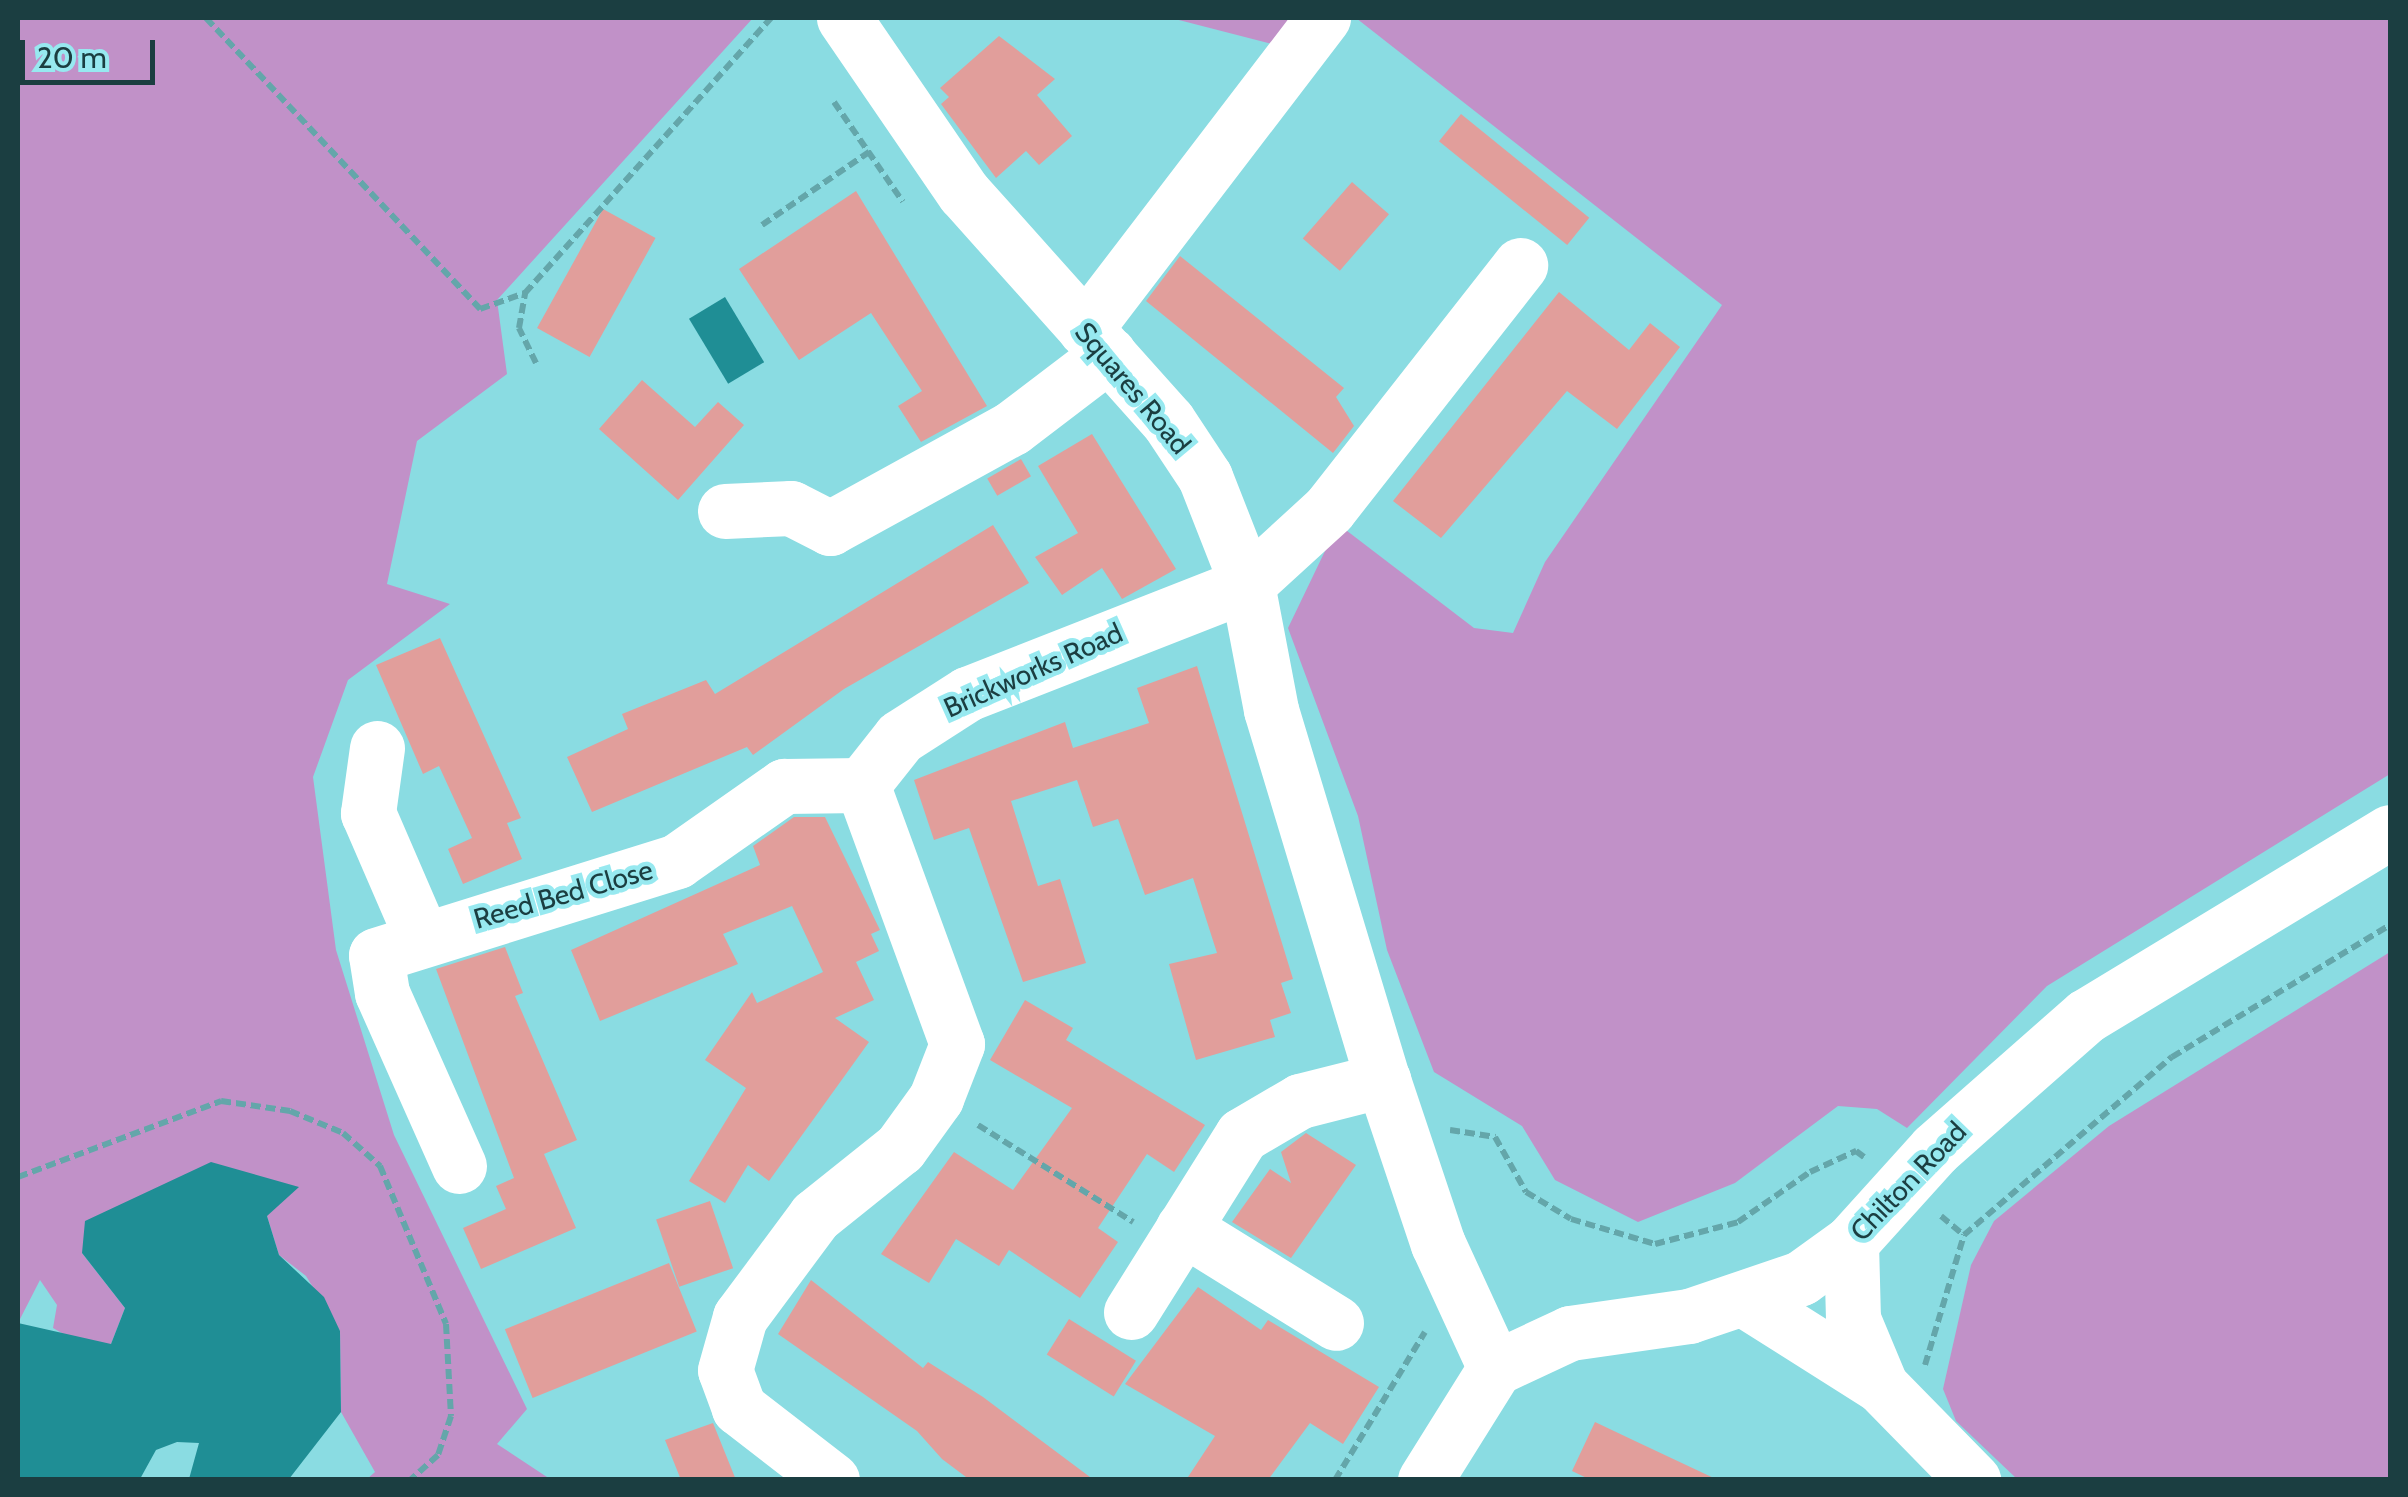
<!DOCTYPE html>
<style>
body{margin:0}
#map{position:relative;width:2408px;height:1497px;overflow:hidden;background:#8adce2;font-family:Cabin,sans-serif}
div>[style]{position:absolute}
.green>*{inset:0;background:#c191c8}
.water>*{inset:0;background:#1f8e95;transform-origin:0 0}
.building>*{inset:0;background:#e19e9b;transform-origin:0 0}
.path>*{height:6px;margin-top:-3px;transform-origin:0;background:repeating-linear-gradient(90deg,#64a6aa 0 10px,transparent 0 15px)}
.minor>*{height:55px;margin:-27.5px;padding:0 27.5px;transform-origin:27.5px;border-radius:27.5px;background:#fff}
span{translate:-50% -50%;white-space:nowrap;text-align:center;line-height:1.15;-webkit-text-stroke:9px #97e9f0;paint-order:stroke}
.street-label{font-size:28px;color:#1b3e41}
.frame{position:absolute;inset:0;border:20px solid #1b3e41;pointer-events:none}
.scale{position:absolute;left:20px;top:40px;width:135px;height:45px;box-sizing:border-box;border:5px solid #1b3e41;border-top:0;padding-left:12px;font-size:30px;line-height:35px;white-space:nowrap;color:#1b3e41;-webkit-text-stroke:8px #97e9f0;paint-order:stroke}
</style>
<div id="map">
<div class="green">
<div style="clip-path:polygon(18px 18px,753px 18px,497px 300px,507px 374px,417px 441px,387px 584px,450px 604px,348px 680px,313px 777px,336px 950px,394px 1135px,527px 1409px,497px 1444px,550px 1479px,367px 1479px,375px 1472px,341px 1412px,340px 1331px,306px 1276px,279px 1255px,267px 1216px,82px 1253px,125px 1308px,111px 1344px,81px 1344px,53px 1328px,57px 1305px,40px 1280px,18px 1323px)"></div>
<div style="clip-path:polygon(1171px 18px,1323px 18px,1299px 51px)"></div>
<div style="clip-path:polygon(1356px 18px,2390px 18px,2390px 774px,2047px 986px,1907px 1128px,1877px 1109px,1838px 1106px,1735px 1183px,1638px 1222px,1555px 1180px,1522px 1126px,1434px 1072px,1387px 950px,1358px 816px,1288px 628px,1338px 524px,1474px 628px,1513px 633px,1545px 562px,1722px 305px)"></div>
<div style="clip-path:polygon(2390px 952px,2390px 1479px,2017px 1479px,1956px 1421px,1943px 1389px,1971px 1265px,1994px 1221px,2109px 1126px)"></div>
</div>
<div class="water">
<div style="left:725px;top:297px;width:76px;height:42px;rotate:59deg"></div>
<div style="clip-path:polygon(211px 1162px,299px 1187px,267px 1216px,279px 1255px,324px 1297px,340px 1331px,341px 1412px,289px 1479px,189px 1479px,199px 1443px,177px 1442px,156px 1450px,140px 1479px,18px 1479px,18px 1323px,111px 1344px,125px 1308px,82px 1253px,85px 1221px)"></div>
</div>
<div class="building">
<div style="clip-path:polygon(999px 36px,1055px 79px,1037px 95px,1072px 136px,1039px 165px,1026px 151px,996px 178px,941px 104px,949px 97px,940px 88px)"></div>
<div style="left:1461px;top:114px;width:165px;height:35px;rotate:39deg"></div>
<div style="left:1352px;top:182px;width:49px;height:75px;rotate:41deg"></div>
<div style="clip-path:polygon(856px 191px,987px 406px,921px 442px,898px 406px,922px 391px,871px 313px,799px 360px,739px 269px)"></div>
<div style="left:603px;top:209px;width:60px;height:136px;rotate:29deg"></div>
<div style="clip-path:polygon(1180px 256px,1344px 388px,1336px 397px,1354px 426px,1333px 453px,1146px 301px)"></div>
<div style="clip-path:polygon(1559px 292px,1629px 350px,1650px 323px,1680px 347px,1617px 429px,1567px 391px,1441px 538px,1393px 501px)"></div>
<div style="clip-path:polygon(642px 380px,695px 427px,718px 402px,744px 425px,678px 500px,599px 429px)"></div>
<div style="clip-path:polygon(1092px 434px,1176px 569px,1122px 599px,1102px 568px,1062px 595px,1035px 557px,1078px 533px,1038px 466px)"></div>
<div style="left:1021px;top:459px;width:20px;height:39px;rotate:60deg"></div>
<div style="clip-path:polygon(993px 525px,1029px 583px,844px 689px,753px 755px,747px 747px,592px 812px,567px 757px,628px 729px,622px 714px,706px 680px,715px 694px)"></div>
<div style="clip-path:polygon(440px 638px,521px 818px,507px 823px,522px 859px,463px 884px,448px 849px,472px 838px,439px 766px,423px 774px,376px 665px)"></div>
<div style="clip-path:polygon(1197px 666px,1293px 979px,1281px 983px,1291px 1013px,1270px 1020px,1275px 1037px,1196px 1060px,1169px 964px,1217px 953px,1193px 878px,1145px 895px,1118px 819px,1093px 827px,1077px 780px,1011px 801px,1038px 886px,1060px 879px,1086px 963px,1023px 982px,969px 828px,934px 840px,914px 780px,1065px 722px,1073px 748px,1149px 723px,1137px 688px)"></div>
<div style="clip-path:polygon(794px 817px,825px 817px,880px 930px,871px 934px,879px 951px,856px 962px,874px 1000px,835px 1018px,869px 1042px,769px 1181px,748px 1165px,725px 1203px,689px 1181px,746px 1088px,705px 1060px,752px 992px,757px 1003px,823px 972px,792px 906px,723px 934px,738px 964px,600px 1021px,571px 950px,760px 865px,753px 846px)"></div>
<div style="clip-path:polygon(505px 947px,523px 993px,515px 996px,577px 1140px,544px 1154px,576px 1228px,481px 1269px,463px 1228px,506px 1209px,496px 1186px,514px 1178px,436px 969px)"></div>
<div style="clip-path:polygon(1025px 1000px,1073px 1028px,1066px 1040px,1205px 1125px,1174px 1172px,1147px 1154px,1098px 1228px,1118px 1242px,1080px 1298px,1009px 1250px,999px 1266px,956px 1239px,929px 1283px,881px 1254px,954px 1152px,1013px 1190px,1072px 1108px,990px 1060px)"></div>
<div style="clip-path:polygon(1306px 1133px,1356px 1165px,1291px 1258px,1232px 1222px,1270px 1169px,1291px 1183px,1281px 1152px)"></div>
<div style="left:710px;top:1201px;width:71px;height:57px;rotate:71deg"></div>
<div style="left:669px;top:1263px;width:74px;height:177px;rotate:68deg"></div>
<div style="clip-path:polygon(811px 1280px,923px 1368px,928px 1362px,983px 1397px,1094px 1480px,970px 1480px,942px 1459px,917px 1431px,778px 1334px)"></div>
<div style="clip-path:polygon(1198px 1287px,1261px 1330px,1268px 1320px,1379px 1387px,1343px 1444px,1310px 1423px,1268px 1480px,1186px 1480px,1215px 1436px,1125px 1384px)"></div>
<div style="left:1069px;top:1319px;width:79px;height:42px;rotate:32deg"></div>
<div style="clip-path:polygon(1595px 1422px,1635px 1441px,1718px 1480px,1591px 1480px,1572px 1471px)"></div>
<div style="clip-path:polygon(713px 1423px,736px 1480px,681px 1480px,665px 1440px)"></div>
</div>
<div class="path">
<div style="left:206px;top:18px;width:400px;rotate:46.7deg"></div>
<div style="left:480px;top:309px;width:48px;rotate:-19.6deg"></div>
<div style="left:834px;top:102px;width:121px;rotate:55.4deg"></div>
<div style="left:762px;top:225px;width:130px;rotate:-34.3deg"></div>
<div style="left:536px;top:363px;width:39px;rotate:-116deg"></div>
<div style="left:519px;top:328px;width:36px;rotate:-80deg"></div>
<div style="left:525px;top:293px;width:369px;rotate:-48.2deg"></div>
<div style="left:978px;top:1125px;width:183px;rotate:32deg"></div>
<div style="left:1450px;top:1130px;width:46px;rotate:8.8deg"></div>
<div style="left:1495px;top:1137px;width:63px;rotate:60.6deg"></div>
<div style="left:1526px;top:1192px;width:52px;rotate:31deg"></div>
<div style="left:1571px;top:1219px;width:88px;rotate:16.6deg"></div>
<div style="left:1655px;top:1244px;width:86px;rotate:-14.8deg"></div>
<div style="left:1738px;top:1222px;width:88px;rotate:-34.8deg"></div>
<div style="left:1810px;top:1172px;width:51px;rotate:-24.5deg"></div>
<div style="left:1856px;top:1151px;width:10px;rotate:37deg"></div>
<div style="left:18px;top:1177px;width:217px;rotate:-20.5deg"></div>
<div style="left:221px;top:1101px;width:70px;rotate:8.2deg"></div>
<div style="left:290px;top:1111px;width:57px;rotate:22.5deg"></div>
<div style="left:343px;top:1133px;width:50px;rotate:41.7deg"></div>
<div style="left:380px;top:1166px;width:171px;rotate:67.3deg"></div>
<div style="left:446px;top:1324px;width:92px;rotate:86.9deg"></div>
<div style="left:451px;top:1416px;width:41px;rotate:108.4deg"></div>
<div style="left:438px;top:1455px;width:38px;rotate:138deg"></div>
<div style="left:1941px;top:1216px;width:30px;rotate:40deg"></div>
<div style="left:1964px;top:1235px;width:274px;rotate:-40.6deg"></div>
<div style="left:2172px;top:1057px;width:255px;rotate:-31.2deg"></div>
<div style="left:1925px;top:1365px;width:136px;rotate:-73.3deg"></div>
<div style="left:1335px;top:1480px;width:173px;rotate:-58.7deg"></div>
</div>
<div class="minor">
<div style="left:844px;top:18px;width:212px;rotate:55.6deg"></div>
<div style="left:964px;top:193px;width:306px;rotate:48.2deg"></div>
<div style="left:1168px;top:421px;width:67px;rotate:56.5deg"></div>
<div style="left:1205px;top:477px;width:115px;rotate:68.6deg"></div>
<div style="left:1247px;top:584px;width:128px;rotate:79.2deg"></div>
<div style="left:1271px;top:710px;width:387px;rotate:73.2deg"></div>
<div style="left:1383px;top:1080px;width:173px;rotate:71.5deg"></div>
<div style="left:1438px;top:1244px;width:136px;rotate:65.3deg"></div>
<div style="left:1085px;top:329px;width:392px;rotate:-52.6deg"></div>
<div style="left:725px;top:511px;width:66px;rotate:-2.6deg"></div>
<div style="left:791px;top:508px;width:44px;rotate:27.1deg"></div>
<div style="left:830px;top:528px;width:208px;rotate:-28.8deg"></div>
<div style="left:1012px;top:428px;width:122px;rotate:-37.3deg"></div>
<div style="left:377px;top:748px;width:66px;rotate:97.9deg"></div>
<div style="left:368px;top:813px;width:136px;rotate:66.6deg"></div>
<div style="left:862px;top:785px;width:61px;rotate:-51.6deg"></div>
<div style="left:900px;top:737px;width:80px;rotate:-32.7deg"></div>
<div style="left:967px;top:694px;width:301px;rotate:-21.4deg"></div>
<div style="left:1247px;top:584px;width:111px;rotate:-42.4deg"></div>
<div style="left:1329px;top:509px;width:310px;rotate:-51.9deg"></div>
<div style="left:459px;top:1166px;width:189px;rotate:-114deg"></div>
<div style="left:382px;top:993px;width:38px;rotate:-99deg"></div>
<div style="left:376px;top:955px;width:315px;rotate:-17.3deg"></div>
<div style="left:677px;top:861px;width:131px;rotate:-35deg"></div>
<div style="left:784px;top:786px;width:78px;rotate:-0.7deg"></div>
<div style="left:1183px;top:1228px;width:180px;rotate:31.8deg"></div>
<div style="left:1745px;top:1300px;width:161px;rotate:32.3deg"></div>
<div style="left:1881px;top:1386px;width:73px;rotate:-112.7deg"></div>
<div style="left:1853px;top:1319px;width:77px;rotate:-91.5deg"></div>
<div style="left:1131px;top:1312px;width:209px;rotate:-57.9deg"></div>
<div style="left:1242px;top:1135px;width:67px;rotate:-30.4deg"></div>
<div style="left:1300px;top:1101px;width:86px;rotate:-14.2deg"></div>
<div style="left:1881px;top:1386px;width:132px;rotate:45.6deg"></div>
<div style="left:832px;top:1480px;width:118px;rotate:-142.3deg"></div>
<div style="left:739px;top:1408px;width:40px;rotate:-110.2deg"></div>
<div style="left:725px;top:1370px;width:55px;rotate:-74.2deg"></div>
<div style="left:740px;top:1317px;width:126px;rotate:-53.4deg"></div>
<div style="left:815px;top:1216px;width:109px;rotate:-38.7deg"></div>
<div style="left:900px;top:1148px;width:62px;rotate:-54.2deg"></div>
<div style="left:936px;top:1098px;width:58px;rotate:-68.7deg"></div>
<div style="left:957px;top:1044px;width:276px;rotate:-110.1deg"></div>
<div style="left:1425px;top:1480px;width:132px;rotate:-58deg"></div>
<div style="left:1495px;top:1368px;width:83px;rotate:-25deg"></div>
<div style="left:1570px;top:1333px;width:120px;rotate:-8.1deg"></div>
<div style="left:1689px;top:1316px;width:118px;rotate:-18.7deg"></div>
<div style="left:1801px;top:1278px;width:62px;rotate:-35.8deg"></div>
<div style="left:1851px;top:1242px;width:125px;rotate:-47.9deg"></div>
<div style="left:1935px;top:1149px;width:201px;rotate:-41.4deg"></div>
<div style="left:2086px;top:1016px;width:355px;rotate:-31.2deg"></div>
</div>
<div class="street-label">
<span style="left:1133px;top:388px;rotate:50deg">Squares Road</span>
<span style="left:1033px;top:670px;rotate:-24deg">Brickworks Road</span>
<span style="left:563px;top:894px;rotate:-16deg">Reed Bed Close</span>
<span style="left:1908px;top:1181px;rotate:-46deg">Chilton Road</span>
</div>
<div class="frame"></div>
<div class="scale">20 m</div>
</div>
